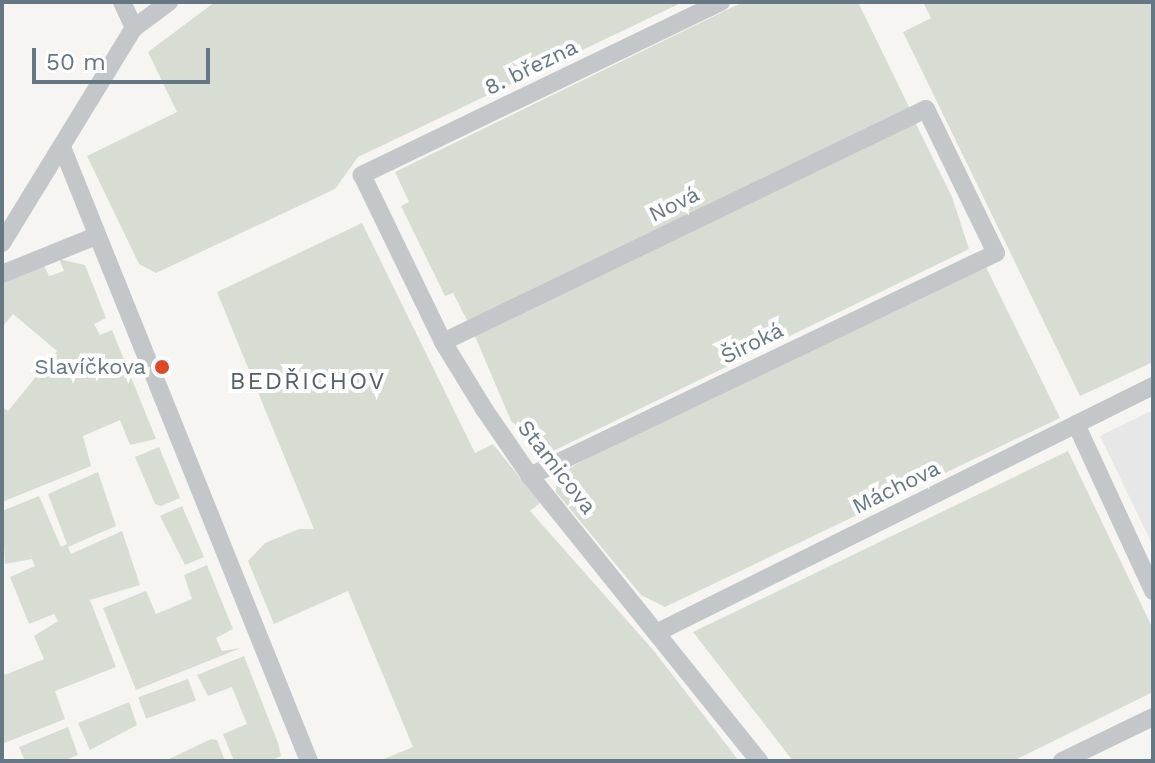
<!DOCTYPE html>
<meta charset="utf-8">
<style>
body{margin:0}
#map{position:relative;width:1155px;height:763px;overflow:hidden;background:#f6f5f2;font-family:"Work Sans",sans-serif}
div>[style]{position:absolute}
.built>*{inset:0;background:#e6e7e6}
.green>*{inset:0;background:#d7ddd3;transform-origin:0 0}
.street>*{height:18px;margin:-9px;padding:0 9px;transform-origin:9px;border-radius:9px;background:#c3c7ca}
.dots>*{width:22px;height:22px;translate:-50% -50%;box-sizing:border-box;border:4px solid #fff;border-radius:50%}
span{translate:-50% -50%;white-space:nowrap;text-align:center;line-height:1.15;-webkit-text-stroke:8px #fff;paint-order:stroke}
.street-label{font-size:22px;color:#657783}
.poi-label{font-size:22px;color:#657783}
.right{translate:-100% -50%;text-align:right}
.neighbourhood-label{font-size:24px;color:#536068;letter-spacing:2px}
.frame{position:absolute;inset:0;border:4px solid #657783;pointer-events:none}
.scale{position:absolute;left:32px;top:48px;width:178px;height:36px;box-sizing:border-box;border:4px solid #657783;border-top:0;padding-left:10px;font-size:24px;line-height:28px;white-space:nowrap;color:#657783;-webkit-text-stroke:6px #fff;paint-order:stroke}
</style>
<div id="map">
<div class="built">
<div style="clip-path:polygon(1153px 410px,1153px 546px,1100px 436px)"></div>
</div>
<div class="green">
<div style="clip-path:polygon(215px 2px,683px 2px,358px 157px,335px 189px,156px 273px,139px 264px,87px 156px,177px 112px,148px 52px)"></div>
<div style="clip-path:polygon(743px 2px,858px 2px,910px 109px,468px 322px,453px 293px,445px 296px,401px 206px,409px 202px,395px 172px)"></div>
<div style="clip-path:polygon(923px 2px,1153px 2px,1153px 362px,1080px 396px,903px 32px,931px 18px)"></div>
<div style="clip-path:polygon(915px 122px,952px 197px,969px 249px,549px 453px,511px 421px,475px 336px)"></div>
<div style="clip-path:polygon(362px 223px,475px 453px,493px 444px,540px 503px,530px 511px,654px 651px,739px 761px,379px 761px,413px 747px,348px 591px,274px 624px,248px 561px,265px 543px,299px 529px,314px 529px,217px 292px)"></div>
<div style="clip-path:polygon(59px 259px,85px 265px,106px 318px,94px 324px,100px 335px,112px 330px,156px 439px,130px 445px,120px 420px,83px 436px,91px 466px,2px 502px,2px 407px,8px 411px,57px 351px,13px 314px,2px 327px,2px 282px,44px 265px,49px 276px,64px 271px)"></div>
<div style="clip-path:polygon(985px 265px,1060px 418px,665px 607px,641px 595px,556px 492px,556px 476px,593px 455px)"></div>
<div style="clip-path:polygon(159px 447px,180px 498px,161px 506px,155px 504px,135px 457px)"></div>
<div style="clip-path:polygon(1068px 451px,1153px 629px,1153px 692px,1013px 761px,793px 761px,693px 632px)"></div>
<div style="clip-path:polygon(98px 472px,116px 526px,68px 547px,71px 554px,122px 531px,140px 585px,90px 600px,116px 667px,55px 691px,65px 719px,2px 744px,2px 668px,5px 675px,44px 659px,34px 636px,58px 621px,54px 614px,29px 624px,10px 577px,35px 566px,32px 559px,5px 564px,2px 511px,39px 496px,61px 547px,67px 544px,48px 494px)"></div>
<div style="clip-path:polygon(182px 506px,204px 557px,185px 565px,160px 516px)"></div>
<div style="clip-path:polygon(207px 565px,233px 629px,216px 638px,222px 651px,241px 648px,136px 690px,103px 608px,146px 591px,156px 614px,192px 599px,184px 575px)"></div>
<div style="clip-path:polygon(244px 656px,278px 743px,281px 756px,270px 761px,234px 761px,223px 734px,247px 724px,232px 687px,208px 696px,197px 675px)"></div>
<div style="left:188px;top:679px;width:23px;height:53px;rotate:70deg"></div>
<div style="clip-path:polygon(129px 702px,137px 725px,90px 750px,78px 723px)"></div>
<div style="clip-path:polygon(68px 727px,78px 755px,63px 761px,25px 761px,19px 747px)"></div>
<div style="clip-path:polygon(211px 739px,217px 740px,225px 761px,165px 761px)"></div>
</div>
<div class="street">
<div style="left:122px;top:2px;width:29px;rotate:65deg"></div>
<div style="left:721px;top:2px;width:399px;rotate:154.3deg"></div>
<div style="left:362px;top:175px;width:186px;rotate:64.1deg"></div>
<div style="left:443px;top:342px;width:79px;rotate:58.5deg"></div>
<div style="left:484px;top:409px;width:81px;rotate:55.5deg"></div>
<div style="left:530px;top:476px;width:366px;rotate:51.2deg"></div>
<div style="left:62px;top:147px;width:662px;rotate:68.09deg"></div>
<div style="left:2px;top:243px;width:252px;rotate:-58.5deg"></div>
<div style="left:134px;top:28px;width:44px;rotate:-36.6deg"></div>
<div style="left:2px;top:274px;width:101px;rotate:-22deg"></div>
<div style="left:443px;top:342px;width:536px;rotate:-25.75deg"></div>
<div style="left:926px;top:109px;width:160px;rotate:64.1deg"></div>
<div style="left:996px;top:253px;width:517px;rotate:154.43deg"></div>
<div style="left:1076px;top:424px;width:184px;rotate:65.2deg"></div>
<div style="left:660px;top:631px;width:551px;rotate:-26.43deg"></div>
<div style="left:1062px;top:761px;width:101px;rotate:-25.8deg"></div>
</div>
<div class="dots">
<div style="left:162px;top:367px;background:#e14727"></div>
</div>
<div class="street-label">
<span style="left:531px;top:67px;rotate:-26deg">8. března</span>
<span style="left:674px;top:204px;rotate:-26deg">Nová</span>
<span style="left:752px;top:343px;rotate:-26deg">Široká</span>
<span style="left:557px;top:467px;rotate:52deg">Stamicova</span>
<span style="left:896px;top:487px;rotate:-26deg">Máchova</span>
</div>
<div class="poi-label">
<span class="right" style="left:146px;top:367px">Slavíčkova</span>
</div>
<div class="neighbourhood-label">
<span style="left:308px;top:382px">BEDŘICHOV</span>
</div>
<div class="frame"></div>
<div class="scale">50 m</div>
</div>
